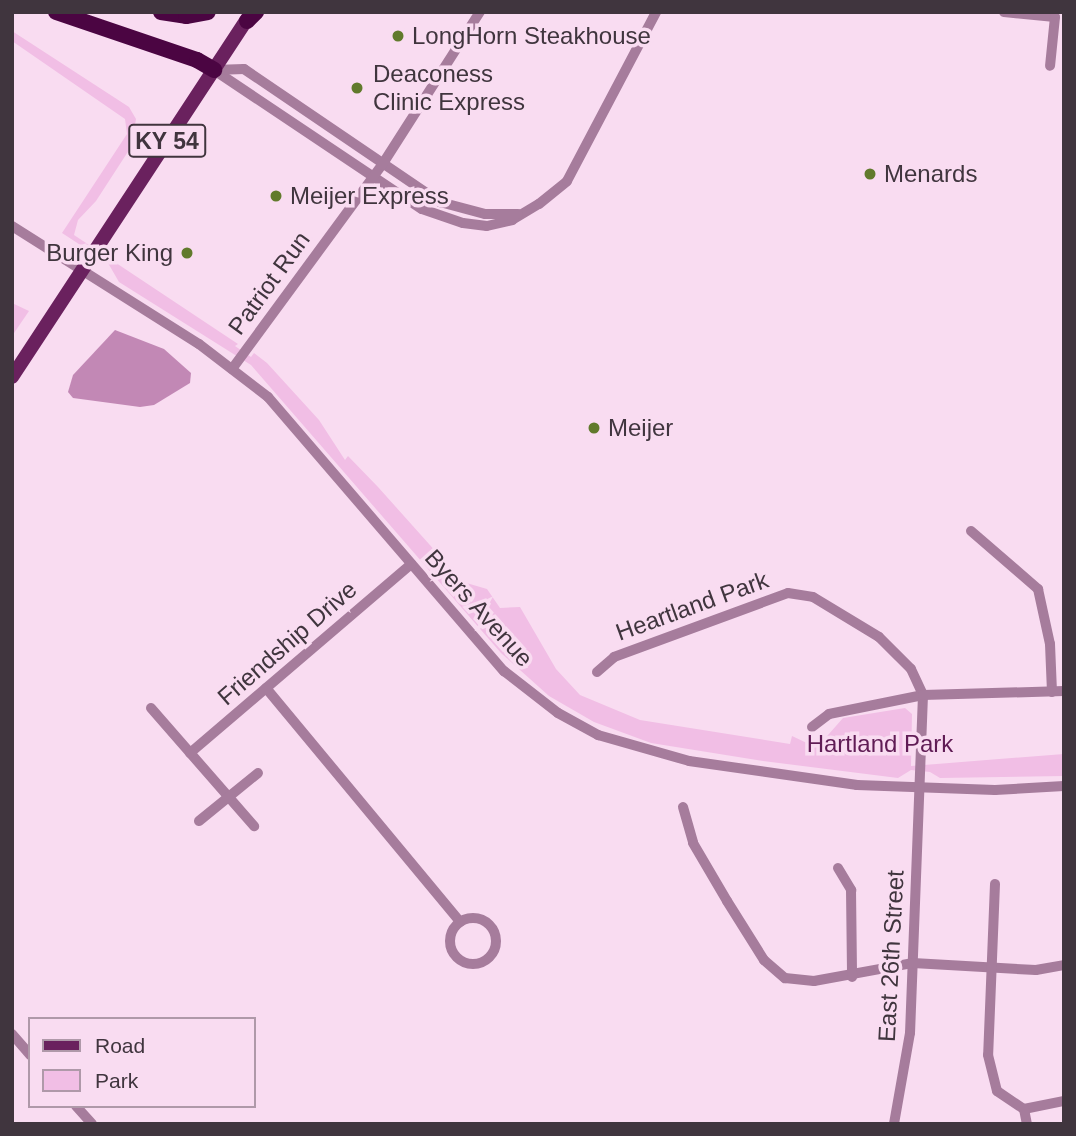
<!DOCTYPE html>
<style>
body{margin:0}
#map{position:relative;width:1076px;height:1136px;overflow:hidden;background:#f9dcf1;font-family:Helvetica,sans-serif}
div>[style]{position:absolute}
.green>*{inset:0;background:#f1bee5}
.water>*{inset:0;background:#c288b5}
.minor>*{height:10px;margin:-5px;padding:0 5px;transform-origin:5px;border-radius:5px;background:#a67c9c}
.minor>.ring{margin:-5px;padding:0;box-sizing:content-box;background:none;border:10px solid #a67c9c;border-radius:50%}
.major>*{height:14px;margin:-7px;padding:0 7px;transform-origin:7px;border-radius:7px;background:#6a215e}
.highway>*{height:16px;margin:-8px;padding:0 8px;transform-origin:8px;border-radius:8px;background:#4b0542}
.dots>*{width:19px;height:19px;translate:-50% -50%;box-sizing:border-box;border:4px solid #f9dcf1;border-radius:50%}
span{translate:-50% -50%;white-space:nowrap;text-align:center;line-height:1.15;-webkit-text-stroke:7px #f9dcf1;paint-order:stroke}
.shield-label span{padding:2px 5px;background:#f9dcf1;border:2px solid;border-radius:5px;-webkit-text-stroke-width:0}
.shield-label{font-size:23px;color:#40353e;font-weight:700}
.poi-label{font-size:24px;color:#40353e}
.left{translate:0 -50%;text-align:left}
.right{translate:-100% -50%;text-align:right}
.street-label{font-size:24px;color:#40353e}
.park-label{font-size:24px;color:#601c55}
.frame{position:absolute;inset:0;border:14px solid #40353e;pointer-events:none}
.legend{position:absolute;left:28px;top:1017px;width:228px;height:91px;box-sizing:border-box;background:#f9dcf1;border:2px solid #af99a9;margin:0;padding:9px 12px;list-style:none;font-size:21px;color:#40353e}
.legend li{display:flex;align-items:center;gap:14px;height:35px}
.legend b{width:35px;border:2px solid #af99a9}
</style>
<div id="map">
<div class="green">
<div style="clip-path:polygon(12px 31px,129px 107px,136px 119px,131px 147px,96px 201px,78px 220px,74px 235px,238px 344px,235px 346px,251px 357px,254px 353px,267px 363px,319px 420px,345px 460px,348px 456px,378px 487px,463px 582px,487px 589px,500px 608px,520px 607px,556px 669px,580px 695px,640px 720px,790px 744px,792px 736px,809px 744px,821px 743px,843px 718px,905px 708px,912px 714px,911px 766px,1064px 754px,1064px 776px,940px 778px,930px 772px,911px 770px,898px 778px,763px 761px,651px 743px,594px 722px,549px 696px,501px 653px,251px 365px,119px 282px,108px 263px,62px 233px,127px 134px,125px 119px,12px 41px)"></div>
<div style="clip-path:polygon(12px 303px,29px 311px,12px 336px)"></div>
</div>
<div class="water">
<div style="clip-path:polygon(115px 330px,164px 349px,191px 373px,190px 383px,154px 405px,140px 407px,73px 398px,68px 392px,73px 375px)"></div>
</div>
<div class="minor">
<div style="left:1004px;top:12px;width:51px;rotate:5.6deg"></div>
<div style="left:1055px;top:17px;width:49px;rotate:95.8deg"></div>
<div style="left:214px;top:70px;width:250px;rotate:33.8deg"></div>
<div style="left:422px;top:209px;width:43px;rotate:18.9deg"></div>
<div style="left:463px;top:223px;width:24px;rotate:7deg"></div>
<div style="left:487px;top:226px;width:26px;rotate:-13deg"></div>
<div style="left:512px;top:220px;width:31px;rotate:-31deg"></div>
<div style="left:539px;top:204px;width:36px;rotate:-39deg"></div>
<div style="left:567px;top:181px;width:191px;rotate:-62.2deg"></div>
<div style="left:214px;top:70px;width:30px;rotate:-2deg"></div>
<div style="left:244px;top:69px;width:237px;rotate:34.2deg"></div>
<div style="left:440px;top:202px;width:47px;rotate:14.9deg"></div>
<div style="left:485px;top:214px;width:33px"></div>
<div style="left:12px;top:226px;width:221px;rotate:32.3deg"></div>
<div style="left:199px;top:344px;width:87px;rotate:37.5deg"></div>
<div style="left:268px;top:397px;width:362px;rotate:49.3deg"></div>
<div style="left:504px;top:671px;width:68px;rotate:37.9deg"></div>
<div style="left:558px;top:713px;width:46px;rotate:28.8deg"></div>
<div style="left:598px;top:735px;width:95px;rotate:15.9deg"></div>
<div style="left:689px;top:761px;width:170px;rotate:8.1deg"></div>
<div style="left:857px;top:785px;width:138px;rotate:2.1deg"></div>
<div style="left:995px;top:790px;width:69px;rotate:-3.3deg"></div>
<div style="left:232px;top:369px;width:253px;rotate:-53.7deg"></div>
<div style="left:382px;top:165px;width:182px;rotate:-57.4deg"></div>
<div style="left:971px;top:531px;width:89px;rotate:40.9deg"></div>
<div style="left:1038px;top:589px;width:56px;rotate:77.7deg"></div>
<div style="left:1050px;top:644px;width:48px;rotate:87.6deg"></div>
<div style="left:597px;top:672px;width:23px;rotate:-41deg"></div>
<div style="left:614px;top:657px;width:185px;rotate:-20.2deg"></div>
<div style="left:788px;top:593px;width:25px;rotate:9deg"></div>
<div style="left:813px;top:597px;width:77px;rotate:31.2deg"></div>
<div style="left:879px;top:637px;width:45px;rotate:45deg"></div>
<div style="left:911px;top:669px;width:29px;rotate:65deg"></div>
<div style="left:923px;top:695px;width:338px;rotate:92.2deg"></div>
<div style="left:910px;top:1033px;width:92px;rotate:100deg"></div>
<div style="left:266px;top:688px;width:304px;rotate:50.3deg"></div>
<div style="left:151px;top:708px;width:157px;rotate:48.9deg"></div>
<div style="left:812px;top:727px;width:21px;rotate:-37deg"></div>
<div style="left:829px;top:714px;width:96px;rotate:-11.4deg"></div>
<div style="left:923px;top:695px;width:141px;rotate:-1.6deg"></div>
<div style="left:190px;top:753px;width:291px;rotate:-40.5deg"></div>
<div style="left:683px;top:807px;width:37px;rotate:74deg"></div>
<div style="left:693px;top:843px;width:67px;rotate:59.6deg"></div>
<div style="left:727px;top:901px;width:70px;rotate:57.9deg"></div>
<div style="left:764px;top:960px;width:28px;rotate:41deg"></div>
<div style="left:785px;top:978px;width:29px;rotate:6deg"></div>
<div style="left:814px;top:981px;width:101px;rotate:-10.3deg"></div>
<div style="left:913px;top:963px;width:123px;rotate:3.3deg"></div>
<div style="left:1036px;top:970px;width:28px;rotate:-10deg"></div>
<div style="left:199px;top:821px;width:76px;rotate:-39.1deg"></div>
<div style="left:838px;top:868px;width:26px;rotate:59deg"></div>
<div style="left:851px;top:890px;width:87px;rotate:89.3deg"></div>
<div style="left:995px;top:884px;width:171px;rotate:92.3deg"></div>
<div style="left:988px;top:1055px;width:37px;rotate:76deg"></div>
<div style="left:997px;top:1091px;width:32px;rotate:34deg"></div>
<div style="left:1024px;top:1109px;width:41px;rotate:-11.3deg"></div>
<div class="ring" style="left:450px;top:918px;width:36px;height:36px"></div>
<div style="left:12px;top:1034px;width:28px;rotate:49deg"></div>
<div style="left:76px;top:1106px;width:24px;rotate:48deg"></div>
<div style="left:1024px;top:1109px;width:15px;rotate:79deg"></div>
</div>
<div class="major">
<div style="left:12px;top:377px;width:435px;rotate:-56.7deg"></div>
</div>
<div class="highway">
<div style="left:56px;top:12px;width:149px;rotate:18.8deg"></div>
<div style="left:197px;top:60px;width:20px;rotate:30deg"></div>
<div style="left:161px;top:12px;width:25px;rotate:9deg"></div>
<div style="left:186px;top:16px;width:22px;rotate:-10deg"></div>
<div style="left:247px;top:21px;width:13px;rotate:-45deg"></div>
</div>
<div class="dots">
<div style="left:398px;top:36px;background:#617a2c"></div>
<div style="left:357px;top:88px;background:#617a2c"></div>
<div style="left:870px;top:174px;background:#617a2c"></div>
<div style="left:276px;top:196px;background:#617a2c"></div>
<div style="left:187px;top:253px;background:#617a2c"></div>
<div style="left:594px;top:428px;background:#617a2c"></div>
</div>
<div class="shield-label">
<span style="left:167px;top:141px">KY 54</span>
</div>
<div class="poi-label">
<span class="left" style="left:412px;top:36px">LongHorn Steakhouse</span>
<span class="left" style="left:373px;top:88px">Deaconess<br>Clinic Express</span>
<span class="left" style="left:884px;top:174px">Menards</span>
<span class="left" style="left:290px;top:196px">Meijer Express</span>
<span class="right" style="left:173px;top:253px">Burger King</span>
<span class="left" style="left:608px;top:428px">Meijer</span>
</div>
<div class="street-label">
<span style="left:269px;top:283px;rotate:-54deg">Patriot Run</span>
<span style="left:692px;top:606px;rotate:-20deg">Heartland Park</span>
<span style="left:479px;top:608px;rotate:48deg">Byers Avenue</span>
<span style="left:287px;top:643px;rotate:-41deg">Friendship Drive</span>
<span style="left:891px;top:956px;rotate:-87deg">East 26th Street</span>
</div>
<div class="park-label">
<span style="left:880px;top:744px">Hartland Park</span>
</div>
<div class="frame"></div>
<ul class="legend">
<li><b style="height:9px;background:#6a215e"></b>Road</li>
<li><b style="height:19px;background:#f1bee5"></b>Park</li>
</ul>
</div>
